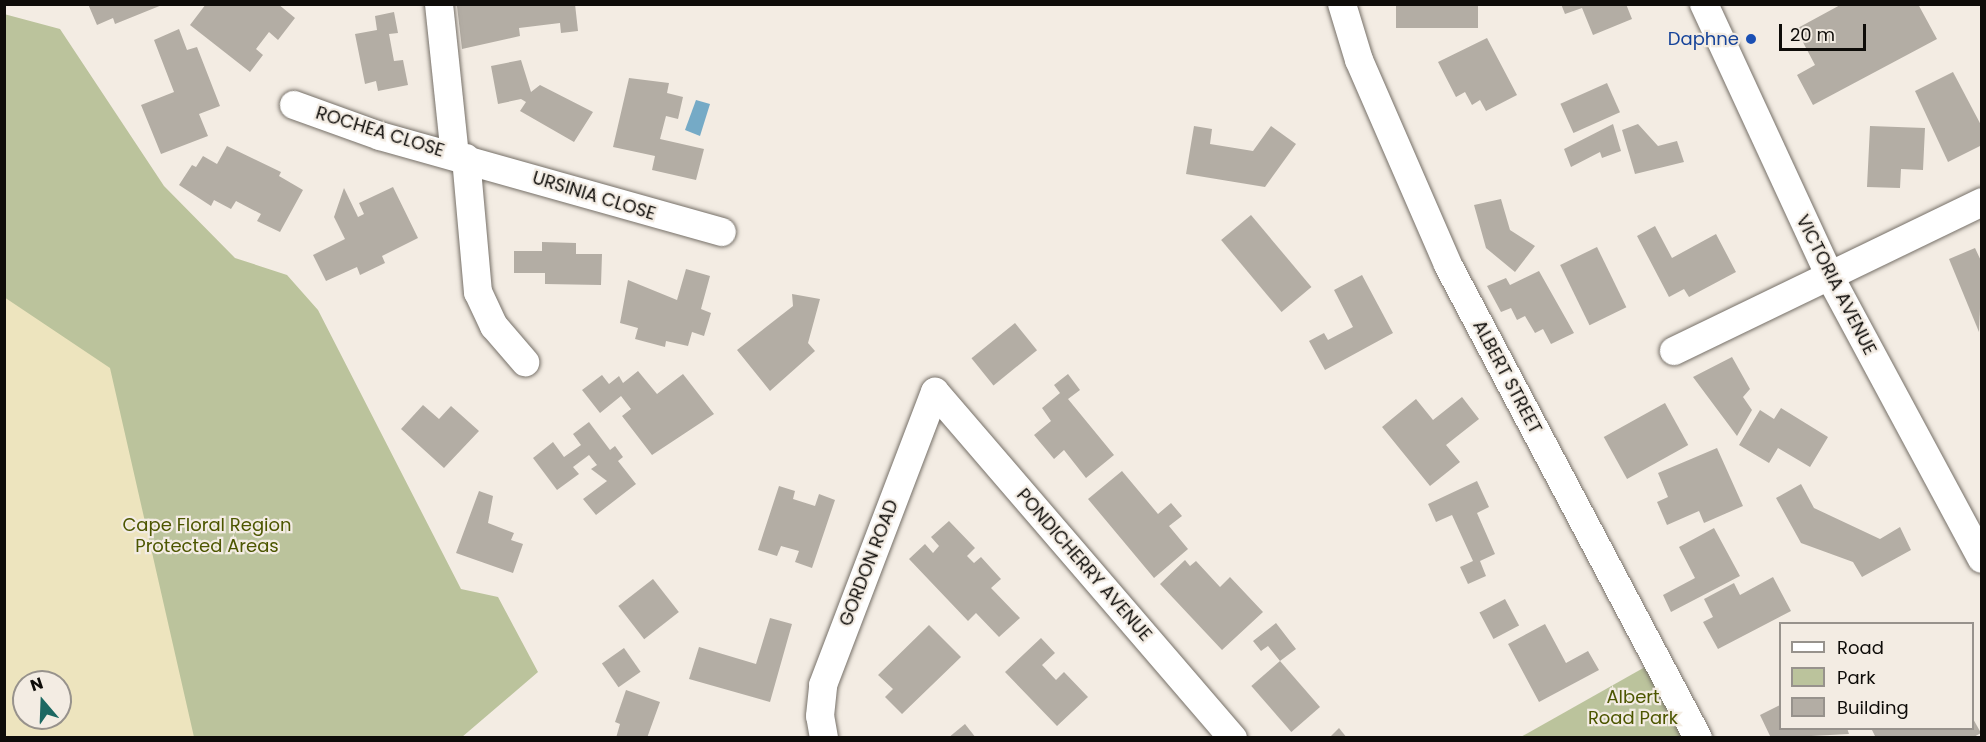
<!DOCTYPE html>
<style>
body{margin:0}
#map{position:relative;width:1986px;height:742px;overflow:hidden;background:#f3ece3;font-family:Poppins,sans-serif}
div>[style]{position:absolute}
.green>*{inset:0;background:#bbc39c}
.sand>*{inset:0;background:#ede4be}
.water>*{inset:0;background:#75aac6}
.building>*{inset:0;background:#b3ada4;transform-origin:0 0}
.roads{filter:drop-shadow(0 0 2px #767068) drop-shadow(0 0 2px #767068)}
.minor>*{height:28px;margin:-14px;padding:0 14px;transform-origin:14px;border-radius:14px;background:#fff}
.dots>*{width:16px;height:16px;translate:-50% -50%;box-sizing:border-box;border:3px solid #f3ece3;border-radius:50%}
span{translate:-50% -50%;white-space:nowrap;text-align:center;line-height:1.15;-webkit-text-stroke:4.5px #f3ece3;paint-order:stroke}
.transit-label{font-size:18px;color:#164399}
.right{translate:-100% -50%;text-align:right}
.street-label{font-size:18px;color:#0e0c09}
.park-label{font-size:18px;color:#4c5600}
.frame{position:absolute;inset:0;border:6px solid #0e0c09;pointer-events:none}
.legend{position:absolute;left:1779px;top:622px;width:195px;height:108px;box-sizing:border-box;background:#f3ece3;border:2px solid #97928c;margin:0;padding:8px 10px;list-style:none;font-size:18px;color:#0e0c09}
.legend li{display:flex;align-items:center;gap:12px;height:30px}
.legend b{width:30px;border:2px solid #97928c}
.north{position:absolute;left:12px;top:670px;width:60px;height:60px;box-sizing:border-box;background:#f3ece3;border:2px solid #97928c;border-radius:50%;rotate:341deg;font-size:16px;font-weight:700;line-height:24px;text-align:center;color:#0e0c09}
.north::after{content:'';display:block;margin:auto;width:21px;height:27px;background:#1c6862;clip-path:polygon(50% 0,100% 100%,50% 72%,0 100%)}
.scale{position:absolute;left:1779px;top:24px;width:87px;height:27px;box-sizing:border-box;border:3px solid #0e0c09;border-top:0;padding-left:8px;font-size:18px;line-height:21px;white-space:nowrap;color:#0e0c09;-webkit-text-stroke:4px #f3ece3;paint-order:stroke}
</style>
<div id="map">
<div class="green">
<div style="clip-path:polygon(evenodd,4px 14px,60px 29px,164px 186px,235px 258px,287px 275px,318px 310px,461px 589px,498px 597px,538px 672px,462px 737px,5px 737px,4px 14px,24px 682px,60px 682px,60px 718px,24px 718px,24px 682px)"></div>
<div style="clip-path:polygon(1645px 667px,1685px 738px,1519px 738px)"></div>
</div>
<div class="sand">
<div style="clip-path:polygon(evenodd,4px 297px,110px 368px,194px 737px,5px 737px,4px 297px,24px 682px,60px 682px,60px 718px,24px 718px,24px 682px)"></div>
</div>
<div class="water">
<div style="clip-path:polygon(696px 100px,710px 104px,700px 136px,685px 130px)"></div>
</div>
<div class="building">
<div style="clip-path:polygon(88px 4px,162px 4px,162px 5px,115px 24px,113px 18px,97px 25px)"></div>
<div style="clip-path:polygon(206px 4px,278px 4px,295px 18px,278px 40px,269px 32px,256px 49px,263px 55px,250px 72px,190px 25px)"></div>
<div style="clip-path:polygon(470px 4px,575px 4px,578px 31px,561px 33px,560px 23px,519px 28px,520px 36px,462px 49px,457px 6px)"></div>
<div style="left:1396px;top:4px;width:82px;height:24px"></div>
<div style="clip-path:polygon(1561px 4px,1626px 4px,1632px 19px,1593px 35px,1582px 8px,1565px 14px)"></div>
<div style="clip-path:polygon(1842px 4px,1918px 4px,1937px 39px,1813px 105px,1797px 75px,1815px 65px,1796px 29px)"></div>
<div style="clip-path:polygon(394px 12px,398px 33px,389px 34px,394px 61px,403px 60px,408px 85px,378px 91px,376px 81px,365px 84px,355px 34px,377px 30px,375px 16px)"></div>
<div style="clip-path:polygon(179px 29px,187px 50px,197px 47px,220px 106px,199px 114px,208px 136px,161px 154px,141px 105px,174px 92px,154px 40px)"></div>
<div style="clip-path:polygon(1487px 38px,1517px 95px,1486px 111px,1480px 100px,1472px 105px,1465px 92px,1456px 97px,1438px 62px)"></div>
<div style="clip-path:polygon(521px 60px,531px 92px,540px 85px,593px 112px,574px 142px,520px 111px,526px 102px,521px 99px,498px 104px,491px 66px)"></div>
<div style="clip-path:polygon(1953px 72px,1982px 127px,1982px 145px,1948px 162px,1915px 91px)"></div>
<div style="clip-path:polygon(629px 78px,669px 83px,667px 93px,683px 97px,678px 119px,666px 116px,660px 139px,704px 149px,696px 180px,652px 170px,655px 156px,613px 147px)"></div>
<div style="left:1607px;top:83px;width:32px;height:51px;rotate:66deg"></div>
<div style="clip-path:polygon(1613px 124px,1621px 151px,1602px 158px,1600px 152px,1571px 167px,1564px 149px)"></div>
<div style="clip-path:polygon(1638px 124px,1658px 146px,1677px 141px,1684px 162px,1635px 174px,1622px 130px)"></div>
<div style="clip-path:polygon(1194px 126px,1212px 129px,1210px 144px,1253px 151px,1271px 126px,1296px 144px,1265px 187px,1186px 174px)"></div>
<div style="clip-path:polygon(1870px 126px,1925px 128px,1923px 170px,1901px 169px,1900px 188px,1867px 187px)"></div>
<div style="clip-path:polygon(227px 146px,281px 172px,279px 176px,303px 190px,280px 232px,257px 221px,261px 214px,236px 201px,231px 209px,214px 200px,211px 206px,179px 185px,192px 165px,196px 167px,203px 156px,217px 164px)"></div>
<div style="clip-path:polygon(393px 187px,418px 238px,382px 256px,385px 263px,360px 275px,357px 267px,326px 281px,313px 255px,345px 239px,334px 217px,344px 188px,358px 217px,364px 214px,359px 203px)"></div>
<div style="clip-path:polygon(1501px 199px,1510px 230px,1535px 246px,1515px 272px,1486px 248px,1474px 205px)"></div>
<div style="left:1251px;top:215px;width:94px;height:39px;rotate:50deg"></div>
<div style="clip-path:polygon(1655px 226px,1672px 258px,1716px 234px,1736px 272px,1689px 297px,1684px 289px,1669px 297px,1637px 236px)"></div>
<div style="clip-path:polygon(542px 242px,576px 243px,576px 254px,602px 254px,601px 285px,545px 284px,545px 273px,514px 273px,514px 251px,542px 251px)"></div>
<div style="left:1597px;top:247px;width:67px;height:41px;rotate:64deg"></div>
<div style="clip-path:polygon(1975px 248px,1982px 263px,1979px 332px,1949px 259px)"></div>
<div style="clip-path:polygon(686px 269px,710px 276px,701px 309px,711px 313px,704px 336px,692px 332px,688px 346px,666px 341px,665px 347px,635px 339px,638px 328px,620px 323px,628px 280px,677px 300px)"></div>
<div style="clip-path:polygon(1539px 271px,1574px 333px,1551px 344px,1543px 329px,1535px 333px,1525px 316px,1517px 320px,1511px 308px,1501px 312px,1487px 286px,1506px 278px,1510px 285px)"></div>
<div style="clip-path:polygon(1362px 275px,1393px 333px,1325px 370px,1309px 341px,1324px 333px,1328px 340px,1353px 327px,1334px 290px)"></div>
<div style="clip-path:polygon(792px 294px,820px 299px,808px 343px,815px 351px,770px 391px,737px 350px,793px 306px)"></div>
<div style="left:1015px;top:323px;width:35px;height:56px;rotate:51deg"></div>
<div style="clip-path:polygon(1732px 357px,1750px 389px,1743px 397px,1752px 410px,1737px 436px,1693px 377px)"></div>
<div style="clip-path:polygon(638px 371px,657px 394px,683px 374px,714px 414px,652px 455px,622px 416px,631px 409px,621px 396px,600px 413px,582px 390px,602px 375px,609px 384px,619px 376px,623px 383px)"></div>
<div style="clip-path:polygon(1068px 374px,1080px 390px,1068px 399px,1114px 455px,1086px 478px,1064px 450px,1054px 459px,1034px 435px,1051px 421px,1042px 408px,1060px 393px,1054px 385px)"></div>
<div style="clip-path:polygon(1462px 397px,1479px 419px,1446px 445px,1460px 462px,1430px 486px,1382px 427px,1416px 399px,1433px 420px)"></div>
<div style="left:1665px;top:403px;width:48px;height:70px;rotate:61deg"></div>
<div style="clip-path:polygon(423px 405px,439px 419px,451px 406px,479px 431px,444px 468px,401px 429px)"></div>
<div style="clip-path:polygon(1781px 408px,1828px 437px,1810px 467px,1778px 448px,1769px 463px,1739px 445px,1760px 410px,1774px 419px)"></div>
<div style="clip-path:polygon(589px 422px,610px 450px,615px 446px,623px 457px,618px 461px,636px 484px,596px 515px,583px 499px,607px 481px,591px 469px,597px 465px,589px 455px,573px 467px,579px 474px,557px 490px,533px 458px,553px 442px,564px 457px,581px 445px,573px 434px)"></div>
<div style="clip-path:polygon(1717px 448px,1743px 506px,1704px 523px,1699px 511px,1667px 525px,1657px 502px,1668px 497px,1658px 473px)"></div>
<div style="clip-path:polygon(1122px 471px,1158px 514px,1171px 503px,1182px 516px,1169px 526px,1188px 549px,1154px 578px,1088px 499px)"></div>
<div style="clip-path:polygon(1477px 481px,1489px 507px,1477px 513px,1495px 554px,1480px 561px,1486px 576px,1468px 584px,1460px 567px,1473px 561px,1452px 515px,1436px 522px,1428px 504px)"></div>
<div style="clip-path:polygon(1801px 484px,1814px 508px,1880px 539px,1900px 527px,1911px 550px,1862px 577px,1853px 562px,1801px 543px,1776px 498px)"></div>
<div style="clip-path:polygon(779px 486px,795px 491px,793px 499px,815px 506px,819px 494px,835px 500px,812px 568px,795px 562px,799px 551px,781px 546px,777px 556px,758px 550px)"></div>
<div style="clip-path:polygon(479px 491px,493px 496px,488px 523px,514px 533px,511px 540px,523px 544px,513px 573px,456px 553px)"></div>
<div style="clip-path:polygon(949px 521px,975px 548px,967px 556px,974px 563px,981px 557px,1001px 579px,991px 588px,1020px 618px,999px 637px,976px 613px,968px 621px,909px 559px,925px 544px,933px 553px,939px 546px,931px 537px)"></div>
<div style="clip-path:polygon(1714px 528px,1740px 576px,1671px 612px,1663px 595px,1695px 578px,1679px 547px)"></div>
<div style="clip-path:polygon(1185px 560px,1190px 566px,1196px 561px,1220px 587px,1230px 577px,1263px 612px,1222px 650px,1160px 584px)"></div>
<div style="clip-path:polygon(1773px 577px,1791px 611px,1718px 649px,1703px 622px,1713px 617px,1704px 599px,1734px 583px,1740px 595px)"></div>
<div style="left:653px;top:579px;width:42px;height:44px;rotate:52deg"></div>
<div style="left:1505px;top:599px;width:30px;height:29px;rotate:62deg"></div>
<div style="clip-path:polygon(770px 618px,792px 624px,770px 702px,689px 679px,699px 647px,756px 664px)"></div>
<div style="clip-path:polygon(1276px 623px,1296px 649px,1280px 661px,1268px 646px,1261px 651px,1253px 641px)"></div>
<div style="clip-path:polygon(1545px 624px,1566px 663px,1588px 651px,1599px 670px,1539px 702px,1508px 644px)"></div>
<div style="clip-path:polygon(929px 625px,961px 657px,902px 714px,885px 697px,893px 689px,878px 675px)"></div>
<div style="clip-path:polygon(1041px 638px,1055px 653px,1042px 665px,1056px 680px,1064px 672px,1088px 697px,1057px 726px,1005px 672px)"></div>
<div style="left:624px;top:648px;width:29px;height:27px;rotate:55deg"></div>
<div style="left:1280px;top:661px;width:61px;height:38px;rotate:49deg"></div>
<div style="clip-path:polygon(626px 690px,660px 702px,647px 738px,616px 738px,620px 724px,615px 722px)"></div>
<div style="clip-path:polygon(1780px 705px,1780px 728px,1847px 728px,1849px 734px,1771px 738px,1760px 715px)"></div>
<div style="clip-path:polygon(1972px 717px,1981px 733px,1972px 738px,1876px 738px,1871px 728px,1972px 728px)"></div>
<div style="clip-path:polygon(965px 724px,976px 738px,948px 738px)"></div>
<div style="clip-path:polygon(1339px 728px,1347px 738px,1329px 738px)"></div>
</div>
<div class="roads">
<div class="minor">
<div style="left:439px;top:4px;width:152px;rotate:84deg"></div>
<div style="left:1342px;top:4px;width:59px;rotate:73.1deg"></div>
<div style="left:1359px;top:60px;width:223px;rotate:66.5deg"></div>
<div style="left:1448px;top:265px;width:535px;rotate:62.14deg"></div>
<div style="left:1704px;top:4px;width:301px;rotate:65.2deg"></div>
<div style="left:1830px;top:277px;width:320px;rotate:61.7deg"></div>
<div style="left:294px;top:105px;width:91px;rotate:19.8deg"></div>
<div style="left:380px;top:136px;width:355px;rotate:15.7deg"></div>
<div style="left:466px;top:158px;width:135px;rotate:84.9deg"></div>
<div style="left:478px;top:292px;width:38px;rotate:65deg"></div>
<div style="left:494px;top:326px;width:48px;rotate:49.3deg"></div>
<div style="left:1674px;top:351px;width:342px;rotate:-25.8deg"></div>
<div style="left:824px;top:738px;width:22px;rotate:-100deg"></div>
<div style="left:820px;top:716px;width:31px;rotate:-84deg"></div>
<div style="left:823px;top:685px;width:314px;rotate:-69.1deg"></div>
<div style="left:935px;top:392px;width:457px;rotate:49.3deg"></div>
</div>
</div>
<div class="dots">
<div style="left:1751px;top:39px;background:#1a4fb4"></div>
</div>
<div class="transit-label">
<span class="right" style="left:1739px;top:39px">Daphne</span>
</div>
<div class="street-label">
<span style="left:380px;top:132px;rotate:17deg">ROCHEA CLOSE</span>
<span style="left:594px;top:196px;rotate:17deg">URSINIA CLOSE</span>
<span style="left:1836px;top:285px;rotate:63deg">VICTORIA AVENUE</span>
<span style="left:1507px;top:377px;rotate:62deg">ALBERT STREET</span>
<span style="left:869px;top:563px;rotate:-69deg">GORDON ROAD</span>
<span style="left:1084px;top:565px;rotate:49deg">PONDICHERRY AVENUE</span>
</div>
<div class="park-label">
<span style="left:207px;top:536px">Cape Floral Region<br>Protected Areas</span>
<span style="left:1633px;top:708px">Albert<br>Road Park</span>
</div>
<div class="frame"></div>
<ul class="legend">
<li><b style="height:8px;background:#fff"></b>Road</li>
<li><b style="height:16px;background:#bbc39c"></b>Park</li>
<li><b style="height:16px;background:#b3ada4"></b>Building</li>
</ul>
<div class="north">N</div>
<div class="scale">20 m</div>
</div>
